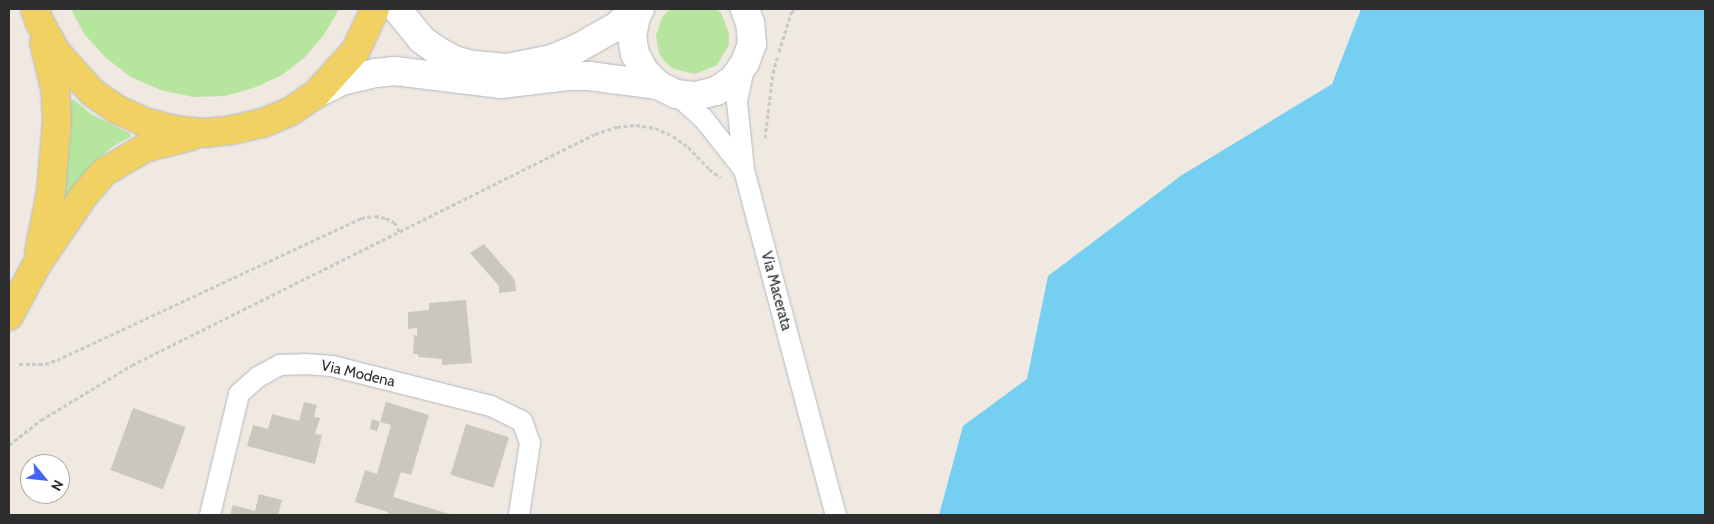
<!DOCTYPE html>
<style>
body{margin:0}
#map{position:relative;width:1714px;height:524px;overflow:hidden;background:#efe9e1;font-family:Cabin,sans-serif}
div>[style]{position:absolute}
.green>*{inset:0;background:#b6e59e}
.water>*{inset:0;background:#75cff0}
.building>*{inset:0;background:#cbc7bf;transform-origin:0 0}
.path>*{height:3px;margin-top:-1.5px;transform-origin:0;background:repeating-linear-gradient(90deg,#c9c9c9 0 4px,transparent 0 6.5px)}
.roads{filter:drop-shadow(0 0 1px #b4b7c1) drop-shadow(0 0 1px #b4b7c1)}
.street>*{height:20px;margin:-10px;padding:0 10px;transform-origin:10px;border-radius:10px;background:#fff}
.secondary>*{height:28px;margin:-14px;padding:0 14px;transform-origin:14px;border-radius:14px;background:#fff}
.primary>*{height:28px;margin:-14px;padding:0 14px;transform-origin:14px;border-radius:14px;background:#f2d163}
span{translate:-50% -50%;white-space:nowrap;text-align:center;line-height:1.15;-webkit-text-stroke:4.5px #fff;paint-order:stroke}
.street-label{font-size:15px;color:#2e2e2e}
.frame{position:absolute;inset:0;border:10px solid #2e2e2e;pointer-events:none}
.north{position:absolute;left:20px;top:454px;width:50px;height:50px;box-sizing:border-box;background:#fff;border:1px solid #ababab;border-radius:50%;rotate:118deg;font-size:14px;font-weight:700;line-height:20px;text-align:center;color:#2e2e2e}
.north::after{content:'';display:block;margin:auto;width:18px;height:22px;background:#4264fb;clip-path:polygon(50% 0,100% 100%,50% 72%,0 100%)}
</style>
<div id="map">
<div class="green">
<div style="clip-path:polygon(71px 9px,339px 9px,324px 35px,305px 57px,282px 75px,256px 87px,225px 96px,193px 97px,161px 90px,131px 77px,106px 58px,84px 34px)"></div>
<div style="clip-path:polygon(670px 9px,716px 9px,721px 13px,729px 33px,729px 45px,717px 65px,695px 74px,674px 69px,665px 62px,659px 53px,656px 36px,662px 17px)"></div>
<div style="clip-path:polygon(73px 99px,91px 114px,131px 134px,130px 137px,112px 147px,93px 163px,65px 200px,62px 199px,71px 133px,68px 103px)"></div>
</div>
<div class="water">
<div style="clip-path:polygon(1361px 9px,1705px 9px,1705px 515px,939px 515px,963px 426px,1027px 379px,1048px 276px,1182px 175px,1332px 84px)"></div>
</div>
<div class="building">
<div style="clip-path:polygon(484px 244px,515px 280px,516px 291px,499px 293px,499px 286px,470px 253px)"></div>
<div style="clip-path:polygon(466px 300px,472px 363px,442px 365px,442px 359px,418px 357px,418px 354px,413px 354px,414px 335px,417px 336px,417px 328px,408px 329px,408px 312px,429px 310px,429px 303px)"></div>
<div style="clip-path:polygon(304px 402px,317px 405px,314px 417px,320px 418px,315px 434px,322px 435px,315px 464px,247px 446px,253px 425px,268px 429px,272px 414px,299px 421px)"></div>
<div style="clip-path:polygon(386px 402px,429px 415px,411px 475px,401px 472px,393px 497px,453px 515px,387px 515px,388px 512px,355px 502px,365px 470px,377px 474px,391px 425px,380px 422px)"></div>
<div style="left:133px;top:408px;width:56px;height:66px;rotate:20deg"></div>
<div style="clip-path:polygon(372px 419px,380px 422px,377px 431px,370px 429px)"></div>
<div style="left:466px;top:424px;width:45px;height:53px;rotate:17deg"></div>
<div style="clip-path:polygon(259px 494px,282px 500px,278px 515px,230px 515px,233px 505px,255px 511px)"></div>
</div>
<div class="path">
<div style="left:779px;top:52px;width:41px;rotate:-72.9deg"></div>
<div style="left:791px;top:13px;width:6px;rotate:-45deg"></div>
<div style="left:765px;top:138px;width:65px;rotate:-83deg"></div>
<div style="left:773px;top:73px;width:16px;rotate:-75deg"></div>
<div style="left:19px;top:364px;width:26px"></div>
<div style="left:45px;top:364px;width:13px;rotate:-18deg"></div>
<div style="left:57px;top:360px;width:336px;rotate:-25deg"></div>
<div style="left:361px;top:218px;width:14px;rotate:-8deg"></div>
<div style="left:375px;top:216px;width:11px;rotate:10deg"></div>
<div style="left:386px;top:218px;width:9px;rotate:27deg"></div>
<div style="left:394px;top:222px;width:13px;rotate:61deg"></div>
<div style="left:9px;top:445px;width:41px;rotate:-38deg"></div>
<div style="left:41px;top:420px;width:106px;rotate:-31.1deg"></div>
<div style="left:132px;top:365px;width:517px;rotate:-26.52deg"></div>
<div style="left:595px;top:134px;width:23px;rotate:-18deg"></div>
<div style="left:617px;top:127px;width:19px;rotate:-6deg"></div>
<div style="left:636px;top:125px;width:19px;rotate:9deg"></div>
<div style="left:655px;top:128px;width:20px;rotate:24deg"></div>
<div style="left:673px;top:136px;width:19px;rotate:36deg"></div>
<div style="left:688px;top:147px;width:30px;rotate:46deg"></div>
<div style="left:709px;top:169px;width:14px;rotate:36deg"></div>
</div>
<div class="roads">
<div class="street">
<div style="left:744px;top:68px;width:35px;rotate:102deg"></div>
<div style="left:737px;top:102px;width:68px;rotate:84.1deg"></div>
<div style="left:744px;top:170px;width:357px;rotate:75.1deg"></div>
<div style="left:676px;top:94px;width:36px;rotate:42deg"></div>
<div style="left:703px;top:118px;width:66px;rotate:51.7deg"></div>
<div style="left:210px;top:515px;width:124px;rotate:-76.5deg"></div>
<div style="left:239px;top:394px;width:25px;rotate:-42deg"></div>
<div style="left:258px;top:377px;width:25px;rotate:-29deg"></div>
<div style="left:280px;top:365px;width:24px;rotate:-2deg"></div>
<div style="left:304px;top:364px;width:28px;rotate:4deg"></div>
<div style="left:332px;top:366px;width:164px;rotate:14.1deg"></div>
<div style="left:491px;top:406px;width:34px;rotate:26deg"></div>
<div style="left:522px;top:421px;width:23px;rotate:70deg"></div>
<div style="left:530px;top:443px;width:73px;rotate:98.7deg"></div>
</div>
<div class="secondary">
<div style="left:397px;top:9px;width:38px;rotate:51deg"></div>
<div style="left:421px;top:39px;width:19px;rotate:36deg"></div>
<div style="left:436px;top:50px;width:21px;rotate:29deg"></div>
<div style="left:454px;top:60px;width:20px;rotate:15deg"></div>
<div style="left:473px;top:65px;width:34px;rotate:5deg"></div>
<div style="left:507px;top:68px;width:46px;rotate:-11.3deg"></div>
<div style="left:552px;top:59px;width:28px;rotate:-23deg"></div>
<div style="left:578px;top:48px;width:45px;rotate:-29.4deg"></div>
<div style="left:617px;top:26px;width:25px;rotate:-43deg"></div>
<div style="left:640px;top:9px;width:8px;rotate:120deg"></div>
<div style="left:636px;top:16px;width:20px;rotate:101deg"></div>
<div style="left:632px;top:36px;width:18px;rotate:81deg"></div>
<div style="left:635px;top:54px;width:19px;rotate:62deg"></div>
<div style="left:644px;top:71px;width:20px;rotate:45deg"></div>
<div style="left:658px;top:85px;width:20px;rotate:27deg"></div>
<div style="left:676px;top:94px;width:20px;rotate:6deg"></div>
<div style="left:696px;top:96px;width:21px;rotate:-14deg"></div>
<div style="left:716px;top:91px;width:20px;rotate:-33deg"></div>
<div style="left:733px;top:80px;width:21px;rotate:-55deg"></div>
<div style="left:745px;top:63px;width:20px;rotate:-70deg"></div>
<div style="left:752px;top:44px;width:21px;rotate:-95deg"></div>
<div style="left:750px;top:23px;width:15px;rotate:-110deg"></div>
<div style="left:316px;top:94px;width:28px;rotate:-27deg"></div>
<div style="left:341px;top:81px;width:36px;rotate:-13deg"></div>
<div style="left:376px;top:73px;width:19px;rotate:-6deg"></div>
<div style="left:395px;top:71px;width:107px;rotate:7deg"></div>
<div style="left:501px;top:84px;width:67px;rotate:-6.8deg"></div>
<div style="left:568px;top:76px;width:21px"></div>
<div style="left:589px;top:76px;width:70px;rotate:7.4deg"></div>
</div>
<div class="primary">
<div style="left:35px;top:9px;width:13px;rotate:72deg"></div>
<div style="left:39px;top:21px;width:35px;rotate:61deg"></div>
<div style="left:56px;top:52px;width:55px;rotate:47.9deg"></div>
<div style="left:93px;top:93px;width:30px;rotate:34deg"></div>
<div style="left:118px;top:110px;width:30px;rotate:24deg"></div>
<div style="left:145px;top:122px;width:31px;rotate:15deg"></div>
<div style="left:175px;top:130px;width:29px;rotate:6deg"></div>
<div style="left:204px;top:133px;width:28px;rotate:-6deg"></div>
<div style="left:232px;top:130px;width:32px;rotate:-13deg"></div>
<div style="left:263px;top:123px;width:30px;rotate:-23deg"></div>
<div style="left:291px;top:111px;width:30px;rotate:-34deg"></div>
<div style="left:316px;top:94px;width:59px;rotate:-47.7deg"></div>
<div style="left:356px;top:50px;width:45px;rotate:-65.1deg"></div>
<div style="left:39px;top:252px;width:61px;rotate:-78.7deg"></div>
<div style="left:51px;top:192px;width:71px;rotate:-85.2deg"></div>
<div style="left:57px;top:121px;width:33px;rotate:-93deg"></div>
<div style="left:55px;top:88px;width:46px;rotate:-103.7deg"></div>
<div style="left:9px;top:316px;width:59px;rotate:-61.7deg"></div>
<div style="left:37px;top:264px;width:85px;rotate:-55.6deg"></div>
<div style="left:85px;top:194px;width:29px;rotate:-49deg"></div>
<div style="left:104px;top:172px;width:48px;rotate:-30.3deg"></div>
<div style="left:145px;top:148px;width:48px;rotate:-14.6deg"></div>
</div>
</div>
<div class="street-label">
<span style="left:776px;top:291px;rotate:75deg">Via Macerata</span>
<span style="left:358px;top:374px;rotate:13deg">Via Modena</span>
</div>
<div class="frame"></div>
<div class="north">N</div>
</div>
